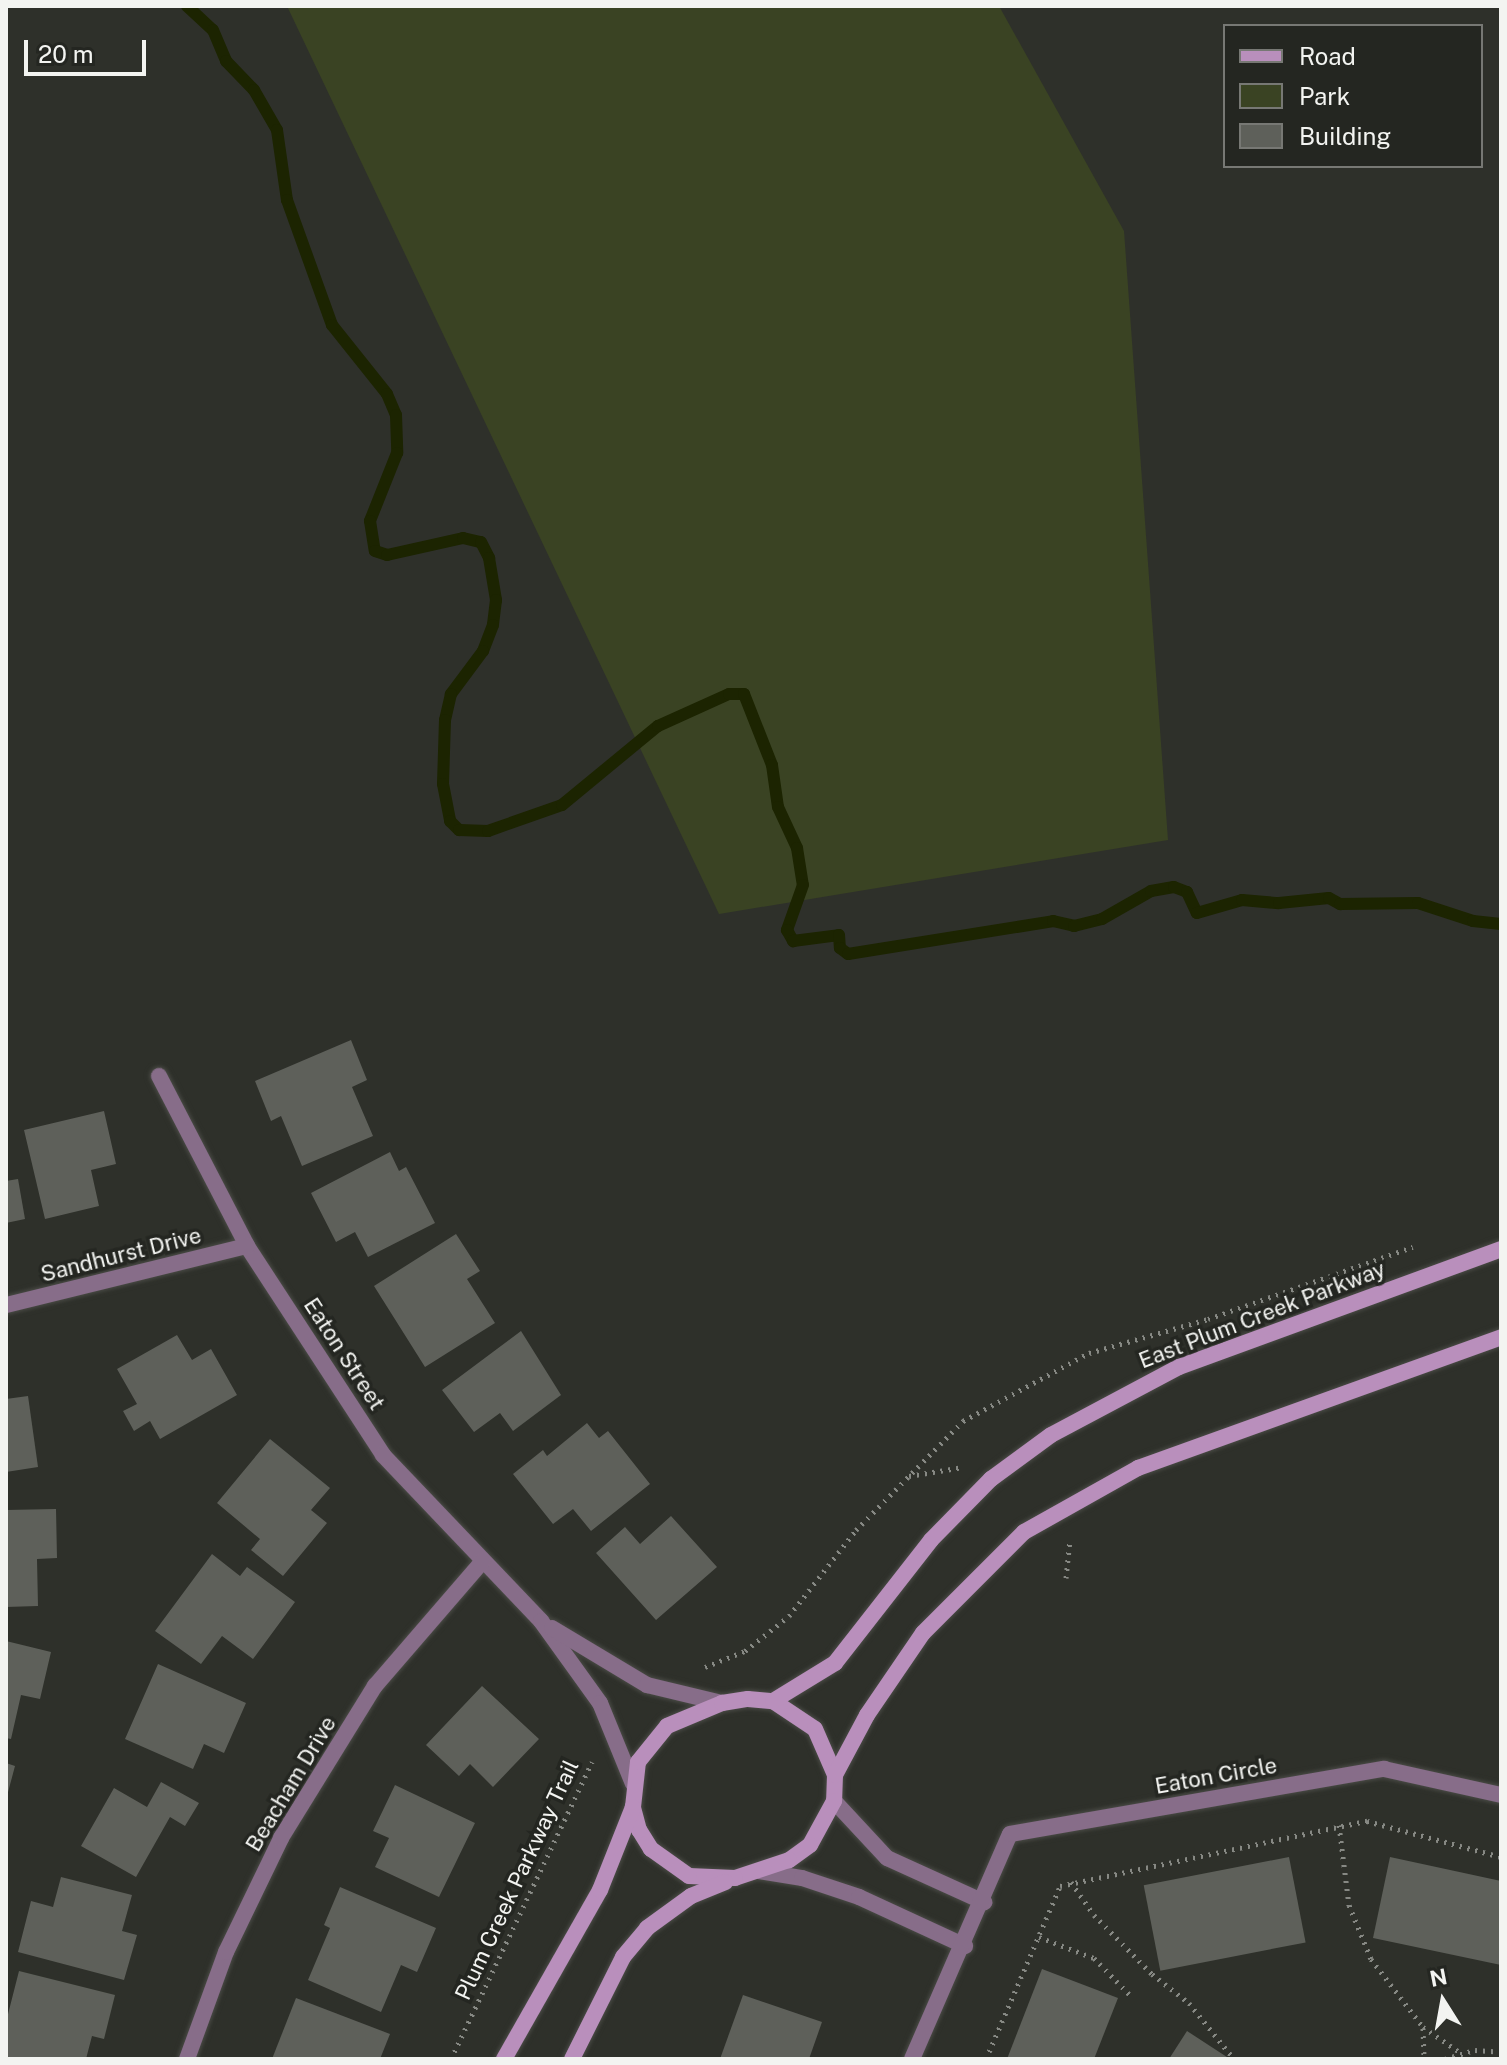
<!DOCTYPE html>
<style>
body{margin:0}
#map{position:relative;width:1507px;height:2065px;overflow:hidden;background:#2e302a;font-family:"Public Sans",sans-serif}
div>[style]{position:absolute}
.green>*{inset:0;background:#3a4323}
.stream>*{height:12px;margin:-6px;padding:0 6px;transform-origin:6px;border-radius:6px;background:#1c2401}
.building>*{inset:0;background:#5e605a;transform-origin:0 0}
.path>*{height:5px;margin-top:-2.5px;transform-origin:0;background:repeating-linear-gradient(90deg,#878984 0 2px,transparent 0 8px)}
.roads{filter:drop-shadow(0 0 2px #4a4b46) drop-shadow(0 0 2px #4a4b46)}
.minor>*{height:16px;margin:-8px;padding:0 8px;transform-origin:8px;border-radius:8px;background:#876d89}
.secondary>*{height:16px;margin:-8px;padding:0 8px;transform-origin:8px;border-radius:8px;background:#b98fbc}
span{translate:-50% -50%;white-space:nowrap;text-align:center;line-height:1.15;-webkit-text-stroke:7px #242621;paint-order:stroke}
.street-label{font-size:22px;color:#f3f4f1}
.frame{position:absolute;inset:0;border:8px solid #f3f4f1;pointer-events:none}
.legend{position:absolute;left:1223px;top:24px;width:260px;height:144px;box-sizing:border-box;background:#242621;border:2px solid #777874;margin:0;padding:10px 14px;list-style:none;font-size:24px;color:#f3f4f1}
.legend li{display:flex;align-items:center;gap:16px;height:40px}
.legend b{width:40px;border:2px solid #777874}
.north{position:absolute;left:1403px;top:1961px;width:80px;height:80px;-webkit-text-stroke:6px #242621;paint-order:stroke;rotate:349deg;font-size:22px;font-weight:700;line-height:32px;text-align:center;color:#f3f4f1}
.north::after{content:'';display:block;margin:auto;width:28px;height:36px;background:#f3f4f1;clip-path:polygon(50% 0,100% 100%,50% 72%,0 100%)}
.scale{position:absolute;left:24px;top:40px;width:122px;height:36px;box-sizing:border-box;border:4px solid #f3f4f1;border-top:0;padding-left:10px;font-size:24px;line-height:28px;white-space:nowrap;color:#f3f4f1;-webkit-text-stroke:6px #242621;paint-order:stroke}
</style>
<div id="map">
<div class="green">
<div style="clip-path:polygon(287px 6px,999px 6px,1124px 231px,1168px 840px,719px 914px)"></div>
</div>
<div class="stream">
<div style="left:187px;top:6px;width:35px;rotate:43deg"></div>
<div style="left:213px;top:30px;width:34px;rotate:67deg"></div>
<div style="left:226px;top:61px;width:40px;rotate:46deg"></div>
<div style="left:254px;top:90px;width:46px;rotate:60.1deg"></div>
<div style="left:277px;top:130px;width:71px;rotate:81.9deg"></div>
<div style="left:287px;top:200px;width:133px;rotate:70.2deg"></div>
<div style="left:332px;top:325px;width:88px;rotate:51.4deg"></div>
<div style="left:387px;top:394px;width:23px;rotate:67deg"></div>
<div style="left:396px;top:415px;width:38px;rotate:88deg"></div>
<div style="left:397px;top:453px;width:73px;rotate:111.7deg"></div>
<div style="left:370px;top:521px;width:30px;rotate:81deg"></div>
<div style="left:375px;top:551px;width:13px;rotate:18deg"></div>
<div style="left:387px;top:555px;width:78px;rotate:-12.6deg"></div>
<div style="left:463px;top:538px;width:18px;rotate:13deg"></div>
<div style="left:481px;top:542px;width:18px;rotate:63deg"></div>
<div style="left:489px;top:558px;width:43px;rotate:80.5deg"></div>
<div style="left:496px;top:600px;width:25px;rotate:97deg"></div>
<div style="left:493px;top:625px;width:28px;rotate:111deg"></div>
<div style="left:483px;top:651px;width:54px;rotate:126.7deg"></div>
<div style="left:451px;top:694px;width:27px;rotate:103deg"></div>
<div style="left:445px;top:720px;width:64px;rotate:91.8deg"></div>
<div style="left:443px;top:784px;width:38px;rotate:79deg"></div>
<div style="left:450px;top:821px;width:13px;rotate:45deg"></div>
<div style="left:459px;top:830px;width:29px;rotate:2deg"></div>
<div style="left:488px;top:831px;width:78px;rotate:-19.4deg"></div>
<div style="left:562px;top:805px;width:124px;rotate:-39.5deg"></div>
<div style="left:658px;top:726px;width:78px;rotate:-24.3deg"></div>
<div style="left:729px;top:694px;width:15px"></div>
<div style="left:744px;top:694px;width:76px;rotate:68.5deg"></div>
<div style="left:772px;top:765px;width:42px;rotate:81.9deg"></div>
<div style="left:778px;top:807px;width:45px;rotate:65.1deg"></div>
<div style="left:797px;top:848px;width:37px;rotate:81deg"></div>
<div style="left:803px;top:885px;width:48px;rotate:109.6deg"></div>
<div style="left:787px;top:930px;width:13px;rotate:61deg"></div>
<div style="left:793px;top:941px;width:46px;rotate:-7.4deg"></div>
<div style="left:839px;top:935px;width:13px;rotate:86deg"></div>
<div style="left:840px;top:948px;width:10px;rotate:37deg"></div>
<div style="left:848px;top:954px;width:208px;rotate:-9.1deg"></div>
<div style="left:1053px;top:921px;width:22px;rotate:13deg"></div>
<div style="left:1074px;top:926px;width:29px;rotate:-14deg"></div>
<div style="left:1102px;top:919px;width:56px;rotate:-29.7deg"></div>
<div style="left:1151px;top:891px;width:23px;rotate:-10deg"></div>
<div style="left:1174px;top:887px;width:14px;rotate:21deg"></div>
<div style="left:1187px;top:892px;width:23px;rotate:65deg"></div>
<div style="left:1197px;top:913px;width:47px;rotate:-16.1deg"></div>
<div style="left:1242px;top:900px;width:37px;rotate:5deg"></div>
<div style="left:1279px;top:903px;width:50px;rotate:-5.7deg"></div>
<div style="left:1329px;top:898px;width:13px;rotate:29deg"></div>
<div style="left:1340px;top:904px;width:78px;rotate:-0.7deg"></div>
<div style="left:1418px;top:903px;width:58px;rotate:18.1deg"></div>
<div style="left:1473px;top:921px;width:28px;rotate:6deg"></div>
</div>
<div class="building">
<div style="clip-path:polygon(351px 1040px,367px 1080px,352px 1087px,373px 1136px,302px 1166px,281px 1116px,271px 1121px,255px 1081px)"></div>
<div style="clip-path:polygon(104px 1111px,116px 1164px,91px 1170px,99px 1206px,45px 1219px,24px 1130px)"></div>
<div style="clip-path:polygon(390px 1152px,399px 1171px,406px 1167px,435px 1223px,368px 1257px,355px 1232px,336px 1242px,311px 1193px)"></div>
<div style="clip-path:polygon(18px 1179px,25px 1219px,6px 1223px,6px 1181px)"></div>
<div style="clip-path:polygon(456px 1234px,480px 1271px,467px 1279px,495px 1323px,425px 1367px,374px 1286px)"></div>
<div style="clip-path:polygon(521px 1331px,561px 1395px,513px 1431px,500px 1413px,474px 1432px,442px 1390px)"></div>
<div style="clip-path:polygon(177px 1335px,192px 1360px,211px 1349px,237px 1395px,160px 1439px,150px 1421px,134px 1431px,123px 1411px,137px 1404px,117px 1369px)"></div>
<div style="clip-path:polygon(28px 1396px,38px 1467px,6px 1472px,6px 1399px)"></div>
<div style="clip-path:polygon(587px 1423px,599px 1438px,608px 1431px,650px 1484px,591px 1531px,573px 1509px,553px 1524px,513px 1474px,543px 1450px,547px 1456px)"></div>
<div style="clip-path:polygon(270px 1439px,330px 1488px,311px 1510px,327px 1523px,283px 1576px,251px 1550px,260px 1539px,217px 1503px)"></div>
<div style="clip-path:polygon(56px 1509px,57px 1558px,37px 1559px,38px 1606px,6px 1607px,6px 1510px)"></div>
<div style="clip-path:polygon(671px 1516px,717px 1567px,656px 1620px,596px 1553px,625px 1527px,640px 1544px)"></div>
<div style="clip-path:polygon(212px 1554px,240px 1576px,247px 1567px,295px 1602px,253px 1659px,222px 1636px,201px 1664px,155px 1631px)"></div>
<div style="clip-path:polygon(6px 1641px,51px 1652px,40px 1699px,21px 1695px,11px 1739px,6px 1738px)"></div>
<div style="clip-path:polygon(158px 1664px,246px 1703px,224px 1753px,204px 1744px,193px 1769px,125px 1739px)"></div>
<div style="clip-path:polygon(482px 1686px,539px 1739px,493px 1787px,470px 1764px,459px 1776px,426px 1745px)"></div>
<div style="clip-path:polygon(6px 1763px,15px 1766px,7px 1796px,6px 1795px)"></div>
<div style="clip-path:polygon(161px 1782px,199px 1803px,185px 1826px,170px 1817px,136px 1877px,81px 1846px,114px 1788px,147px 1807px)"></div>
<div style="clip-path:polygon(395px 1785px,475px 1823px,439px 1897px,375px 1867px,389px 1838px,373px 1831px)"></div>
<div style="left:1289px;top:1857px;width:87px;height:148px;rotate:79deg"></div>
<div style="clip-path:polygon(1390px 1857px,1501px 1881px,1501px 1965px,1373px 1938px)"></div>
<div style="clip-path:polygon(61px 1877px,132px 1895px,122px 1931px,137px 1935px,124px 1980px,18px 1952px,31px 1901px,53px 1907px)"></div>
<div style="clip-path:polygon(340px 1887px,436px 1928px,417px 1972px,401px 1965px,381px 2012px,308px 1980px,330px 1928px,324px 1925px)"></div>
<div style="clip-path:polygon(1042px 1969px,1118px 1998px,1094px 2059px,1007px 2059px)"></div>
<div style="clip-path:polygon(19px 1971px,115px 1995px,104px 2039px,92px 2036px,86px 2059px,6px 2059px,6px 2022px)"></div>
<div style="clip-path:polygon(743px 1995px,822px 2022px,809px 2059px,720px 2059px)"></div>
<div style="clip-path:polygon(296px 1998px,390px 2034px,380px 2059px,272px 2059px)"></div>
<div style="clip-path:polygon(1187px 2031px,1230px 2059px,1169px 2059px)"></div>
</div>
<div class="path">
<div style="left:909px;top:1476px;width:55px;rotate:-9.5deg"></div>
<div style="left:1066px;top:1578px;width:39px;rotate:-84deg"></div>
<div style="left:705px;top:1667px;width:43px;rotate:-21.8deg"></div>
<div style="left:745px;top:1651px;width:56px;rotate:-38.5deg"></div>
<div style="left:789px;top:1616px;width:109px;rotate:-52.1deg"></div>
<div style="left:856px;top:1530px;width:153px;rotate:-45.5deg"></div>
<div style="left:963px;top:1421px;width:143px;rotate:-28.4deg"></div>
<div style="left:1089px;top:1353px;width:124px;rotate:-15.9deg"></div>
<div style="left:1208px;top:1319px;width:217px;rotate:-19.4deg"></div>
<div style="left:1339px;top:1825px;width:81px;rotate:82.9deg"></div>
<div style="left:1349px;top:1905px;width:58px;rotate:67.8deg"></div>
<div style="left:1371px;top:1959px;width:86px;rotate:52.6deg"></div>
<div style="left:1423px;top:2027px;width:46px;rotate:34.4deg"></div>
<div style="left:1071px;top:1882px;width:40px;rotate:55.1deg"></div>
<div style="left:1094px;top:1915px;width:83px;rotate:45.5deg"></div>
<div style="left:1152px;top:1974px;width:47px;rotate:38.1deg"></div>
<div style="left:1189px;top:2003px;width:72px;rotate:51.2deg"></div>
<div style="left:1039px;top:1937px;width:59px;rotate:20.9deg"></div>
<div style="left:1094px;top:1958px;width:53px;rotate:45.8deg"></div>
<div style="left:1423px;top:2028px;width:31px;rotate:88deg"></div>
<div style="left:451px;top:2059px;width:329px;rotate:-64.6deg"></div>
<div style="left:986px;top:2059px;width:188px;rotate:-66.8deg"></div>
<div style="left:1060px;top:1886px;width:314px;rotate:-12deg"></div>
<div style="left:1367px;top:1821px;width:139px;rotate:15deg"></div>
<div style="left:1445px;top:2059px;width:31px;rotate:-17deg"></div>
<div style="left:1475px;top:2050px;width:26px;rotate:4deg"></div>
</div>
<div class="roads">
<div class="minor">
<div style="left:159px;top:1076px;width:191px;rotate:62.6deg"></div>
<div style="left:247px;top:1246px;width:249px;rotate:56.9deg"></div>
<div style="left:383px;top:1455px;width:229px;rotate:46.4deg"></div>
<div style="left:541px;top:1621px;width:101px;rotate:54.3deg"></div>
<div style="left:600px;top:1703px;width:87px;rotate:67.8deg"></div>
<div style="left:6px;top:1305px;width:248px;rotate:-13.8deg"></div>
<div style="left:552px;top:1628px;width:111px;rotate:31deg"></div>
<div style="left:647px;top:1685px;width:77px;rotate:13.5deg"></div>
<div style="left:834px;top:1801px;width:78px;rotate:47.1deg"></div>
<div style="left:887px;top:1858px;width:107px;rotate:24.4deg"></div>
<div style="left:759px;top:1871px;width:44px;rotate:9.2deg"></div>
<div style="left:802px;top:1878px;width:60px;rotate:18.4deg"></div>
<div style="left:859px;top:1897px;width:117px;rotate:24.8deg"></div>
<div style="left:187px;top:2059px;width:114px;rotate:-70deg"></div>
<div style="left:226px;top:1952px;width:127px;rotate:-64.2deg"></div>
<div style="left:281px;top:1838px;width:179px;rotate:-58.3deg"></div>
<div style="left:375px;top:1686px;width:164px;rotate:-49.2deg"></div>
<div style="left:912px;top:2059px;width:245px;rotate:-66.5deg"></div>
<div style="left:1010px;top:1834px;width:380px;rotate:-9.9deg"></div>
<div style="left:1384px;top:1769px;width:120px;rotate:12.5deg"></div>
</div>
<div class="secondary">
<div style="left:748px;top:1699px;width:25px;rotate:5deg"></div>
<div style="left:773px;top:1701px;width:50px;rotate:33.7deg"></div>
<div style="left:815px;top:1729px;width:50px;rotate:66.5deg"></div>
<div style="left:835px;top:1775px;width:26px;rotate:92deg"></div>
<div style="left:834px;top:1801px;width:50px;rotate:118.6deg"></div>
<div style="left:810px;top:1845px;width:26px;rotate:144deg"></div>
<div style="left:789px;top:1860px;width:57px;rotate:161.6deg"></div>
<div style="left:735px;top:1878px;width:46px;rotate:-177.5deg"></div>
<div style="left:689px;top:1876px;width:47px;rotate:-144.6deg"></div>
<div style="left:651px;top:1849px;width:22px;rotate:-122deg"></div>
<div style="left:639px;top:1830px;width:24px;rotate:-105deg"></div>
<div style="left:633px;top:1807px;width:45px;rotate:-83.7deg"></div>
<div style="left:638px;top:1762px;width:46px;rotate:-51.1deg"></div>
<div style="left:667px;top:1726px;width:60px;rotate:-22.7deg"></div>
<div style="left:722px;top:1703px;width:26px;rotate:-9deg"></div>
<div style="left:773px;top:1701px;width:73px;rotate:-31.5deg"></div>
<div style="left:835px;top:1663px;width:156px;rotate:-52deg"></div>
<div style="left:931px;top:1540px;width:86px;rotate:-45.5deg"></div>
<div style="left:991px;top:1479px;width:74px;rotate:-36.3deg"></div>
<div style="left:1051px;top:1435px;width:145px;rotate:-28deg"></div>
<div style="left:1179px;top:1367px;width:343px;rotate:-20.1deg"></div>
<div style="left:835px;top:1775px;width:68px;rotate:-61.9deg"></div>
<div style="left:867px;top:1715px;width:99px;rotate:-55.7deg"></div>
<div style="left:923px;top:1633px;width:143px;rotate:-45deg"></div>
<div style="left:1024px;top:1532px;width:131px;rotate:-29.3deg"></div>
<div style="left:1138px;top:1468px;width:386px;rotate:-19.8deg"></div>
<div style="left:504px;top:2059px;width:194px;rotate:-60.4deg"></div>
<div style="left:600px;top:1890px;width:89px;rotate:-68.3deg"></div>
<div style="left:572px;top:2059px;width:114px;rotate:-63.4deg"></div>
<div style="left:623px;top:1957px;width:38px;rotate:-50deg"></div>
<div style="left:647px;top:1928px;width:54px;rotate:-36deg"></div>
<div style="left:691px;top:1896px;width:37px;rotate:-22deg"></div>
</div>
</div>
<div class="street-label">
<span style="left:121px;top:1255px;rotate:-14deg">Sandhurst Drive</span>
<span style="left:1262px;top:1315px;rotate:-21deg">East Plum Creek Parkway</span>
<span style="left:344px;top:1354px;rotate:57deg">Eaton Street</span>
<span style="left:1216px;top:1776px;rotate:-10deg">Eaton Circle</span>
<span style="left:291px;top:1784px;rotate:-59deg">Beacham Drive</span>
<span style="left:517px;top:1880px;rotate:-65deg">Plum Creek Parkway Trail</span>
</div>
<div class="frame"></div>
<ul class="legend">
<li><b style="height:10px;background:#b98fbc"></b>Road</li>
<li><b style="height:22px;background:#3a4323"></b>Park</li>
<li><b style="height:22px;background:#5e605a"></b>Building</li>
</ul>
<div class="north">N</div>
<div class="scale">20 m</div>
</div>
